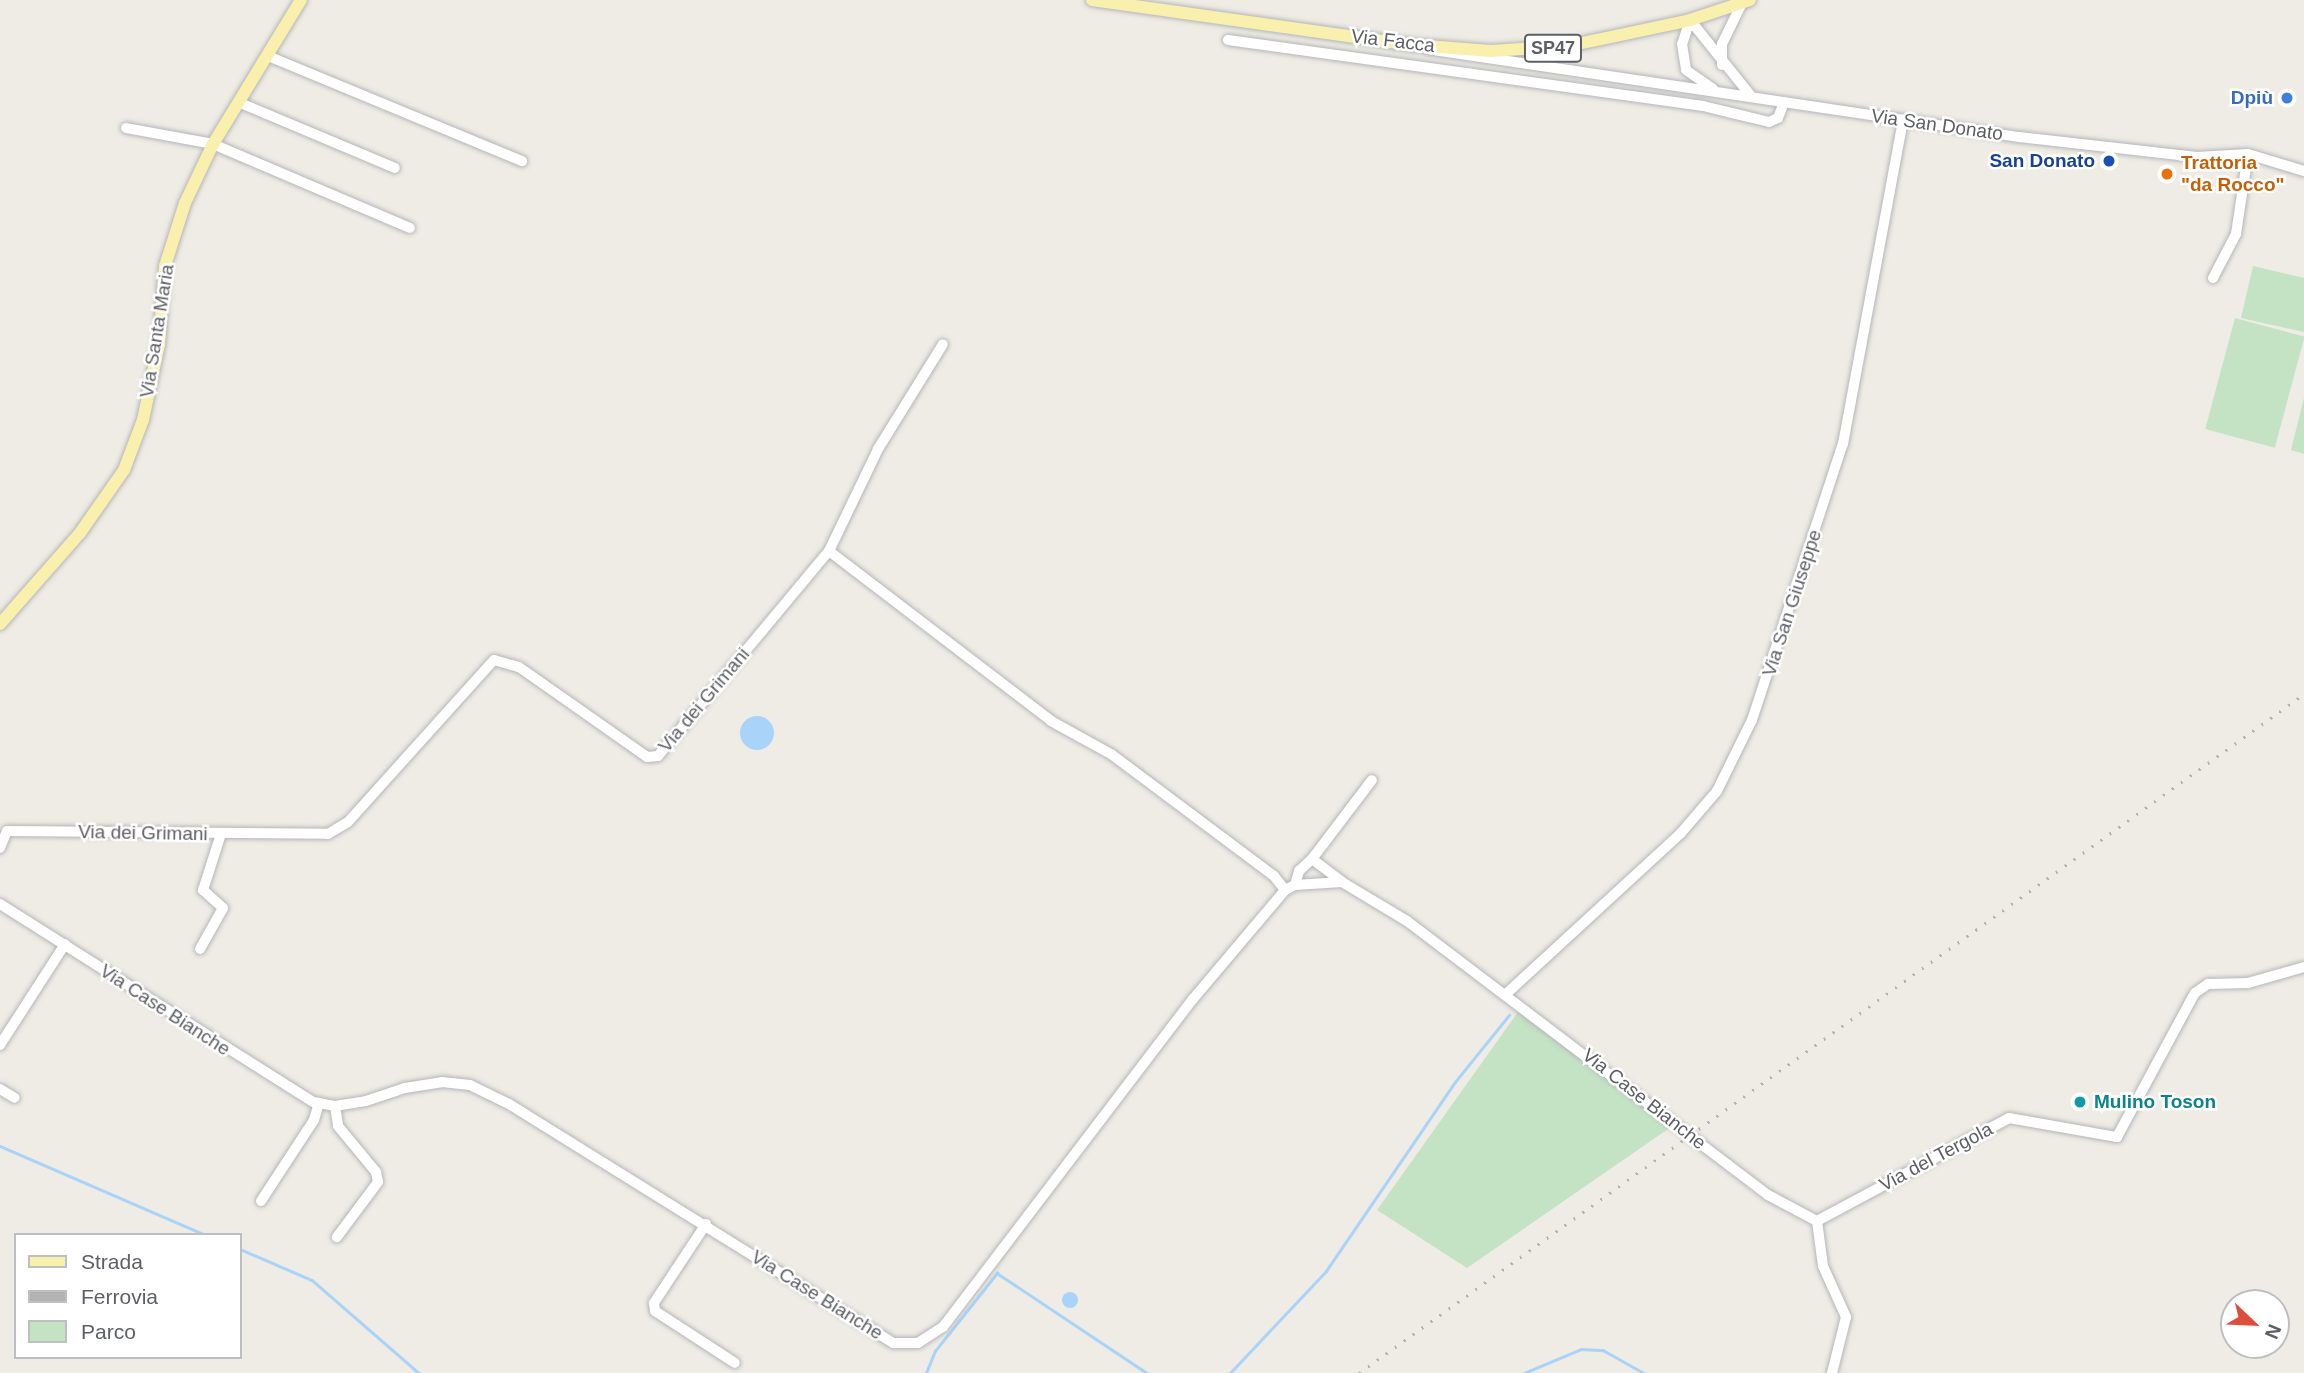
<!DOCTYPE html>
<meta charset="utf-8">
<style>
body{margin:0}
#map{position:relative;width:2304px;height:1373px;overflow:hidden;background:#eeece4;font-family:Helvetica,sans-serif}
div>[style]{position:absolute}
.green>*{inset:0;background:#c3e3c4;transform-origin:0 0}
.water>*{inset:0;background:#a9d3f9}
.round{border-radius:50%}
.stream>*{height:2.5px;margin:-1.25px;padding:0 1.25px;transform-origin:1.25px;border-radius:1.25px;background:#a9d3f9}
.roads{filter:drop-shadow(0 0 2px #b5b6ba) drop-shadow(0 0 2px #b5b6ba)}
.minor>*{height:10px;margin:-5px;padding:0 5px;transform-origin:5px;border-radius:5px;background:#fff}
.major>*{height:12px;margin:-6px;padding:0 6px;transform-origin:6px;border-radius:6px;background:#f9f0ae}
.rail>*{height:2.5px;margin-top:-1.25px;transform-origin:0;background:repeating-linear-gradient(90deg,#b3b3b4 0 2px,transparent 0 11px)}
.dots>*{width:19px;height:19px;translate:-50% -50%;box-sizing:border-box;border:4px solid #fff;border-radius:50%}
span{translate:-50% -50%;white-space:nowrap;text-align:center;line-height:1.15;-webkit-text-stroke:5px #fff;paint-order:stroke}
.shield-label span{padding:2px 5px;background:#fff;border:2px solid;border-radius:5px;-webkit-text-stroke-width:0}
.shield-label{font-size:18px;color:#5c5f64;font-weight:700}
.street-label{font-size:19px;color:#5c5f64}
.shop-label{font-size:19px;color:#366cbe;font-weight:700}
.right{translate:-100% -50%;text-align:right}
.transit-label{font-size:19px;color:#164399;font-weight:700}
.food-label{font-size:19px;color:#c56008;font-weight:700}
.left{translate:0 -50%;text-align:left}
.culture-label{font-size:19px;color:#0d838f;font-weight:700}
.legend{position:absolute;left:14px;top:1233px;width:228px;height:126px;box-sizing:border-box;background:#fff;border:2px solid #bebfc1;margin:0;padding:9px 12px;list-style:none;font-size:21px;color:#5c5f64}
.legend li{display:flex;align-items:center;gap:14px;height:35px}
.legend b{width:35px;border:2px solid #bebfc1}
.north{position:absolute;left:2220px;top:1289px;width:70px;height:70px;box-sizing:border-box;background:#fff;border:2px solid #bebfc1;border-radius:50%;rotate:113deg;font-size:19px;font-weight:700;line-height:28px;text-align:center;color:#5c5f64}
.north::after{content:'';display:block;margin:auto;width:24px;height:32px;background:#dd4e3c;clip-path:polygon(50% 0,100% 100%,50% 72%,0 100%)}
</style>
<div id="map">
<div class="green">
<div style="clip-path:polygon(2253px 266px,2304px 278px,2304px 332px,2241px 318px)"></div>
<div style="left:2235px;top:318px;width:72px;height:115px;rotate:15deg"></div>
<div style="clip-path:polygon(2304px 398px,2304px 454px,2291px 450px)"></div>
<div style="clip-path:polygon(1518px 1012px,1671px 1127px,1467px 1268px,1377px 1210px)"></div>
</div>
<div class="water">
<div class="round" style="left:740px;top:716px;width:34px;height:34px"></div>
<div class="round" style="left:1062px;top:1292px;width:16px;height:16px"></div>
</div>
<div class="stream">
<div style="left:0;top:1146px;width:224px;rotate:23.4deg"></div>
<div style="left:240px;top:1249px;width:78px;rotate:23.3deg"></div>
<div style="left:312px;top:1280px;width:142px;rotate:41deg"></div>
<div style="left:926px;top:1373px;width:24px;rotate:-68deg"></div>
<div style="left:935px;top:1351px;width:100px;rotate:-51.5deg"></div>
<div style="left:997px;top:1273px;width:180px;rotate:33.7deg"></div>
<div style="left:1230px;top:1373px;width:140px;rotate:-46.7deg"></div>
<div style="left:1326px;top:1271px;width:229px;rotate:-55.7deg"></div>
<div style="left:1455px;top:1082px;width:86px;rotate:-51.1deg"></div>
<div style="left:1524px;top:1373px;width:62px;rotate:-22.8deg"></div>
<div style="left:1581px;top:1349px;width:22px;rotate:3deg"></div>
<div style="left:1603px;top:1350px;width:47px;rotate:29.3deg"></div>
</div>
<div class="roads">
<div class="minor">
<div style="left:1690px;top:20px;width:97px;rotate:51.2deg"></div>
<div style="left:1690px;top:20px;width:25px;rotate:108deg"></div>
<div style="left:1682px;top:44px;width:26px;rotate:81deg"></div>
<div style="left:1686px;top:70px;width:33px;rotate:35deg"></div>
<div style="left:1228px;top:40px;width:480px;rotate:7.9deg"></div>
<div style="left:1703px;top:106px;width:68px;rotate:13.6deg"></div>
<div style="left:1769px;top:122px;width:10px;rotate:-24deg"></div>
<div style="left:1778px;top:118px;width:17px;rotate:-69deg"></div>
<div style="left:1427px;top:49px;width:599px;rotate:8.46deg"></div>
<div style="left:2019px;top:137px;width:179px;rotate:6.4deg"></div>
<div style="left:2197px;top:157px;width:51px;rotate:-3.4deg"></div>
<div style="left:2248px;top:154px;width:59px;rotate:16.9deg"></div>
<div style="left:268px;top:56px;width:275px;rotate:22.5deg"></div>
<div style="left:1722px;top:65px;width:21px;rotate:-90deg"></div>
<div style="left:1722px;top:44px;width:46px;rotate:-64deg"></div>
<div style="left:238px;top:102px;width:170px;rotate:22.8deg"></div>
<div style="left:126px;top:128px;width:88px;rotate:10.4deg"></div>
<div style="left:213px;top:144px;width:214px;rotate:23.1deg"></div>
<div style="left:2213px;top:278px;width:50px;rotate:-62.4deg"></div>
<div style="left:2236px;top:234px;width:81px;rotate:-81.5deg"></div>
<div style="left:829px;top:551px;width:113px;rotate:-64.3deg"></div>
<div style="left:878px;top:449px;width:123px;rotate:-58.2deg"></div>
<div style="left:0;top:848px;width:18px;rotate:-68deg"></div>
<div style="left:7px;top:831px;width:321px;rotate:0.5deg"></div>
<div style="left:328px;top:834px;width:23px;rotate:-31deg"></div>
<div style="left:348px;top:822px;width:218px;rotate:-48deg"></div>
<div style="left:494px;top:660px;width:26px;rotate:16deg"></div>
<div style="left:519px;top:667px;width:156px;rotate:35.1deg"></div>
<div style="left:647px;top:757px;width:11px;rotate:-5deg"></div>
<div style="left:658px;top:756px;width:267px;rotate:-50.2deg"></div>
<div style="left:829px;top:551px;width:280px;rotate:37.4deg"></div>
<div style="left:1051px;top:721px;width:68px;rotate:28.8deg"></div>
<div style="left:1111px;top:754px;width:204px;rotate:36.8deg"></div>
<div style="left:1274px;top:876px;width:18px;rotate:52deg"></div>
<div style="left:1312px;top:859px;width:99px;rotate:-52.8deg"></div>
<div style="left:1295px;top:885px;width:15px;rotate:-74deg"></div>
<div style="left:1299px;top:871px;width:18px;rotate:-43deg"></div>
<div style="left:1312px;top:859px;width:38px;rotate:37deg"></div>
<div style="left:0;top:904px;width:370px;rotate:32.3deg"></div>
<div style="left:313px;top:1102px;width:22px;rotate:10deg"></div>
<div style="left:335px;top:1106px;width:31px;rotate:-9deg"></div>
<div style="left:366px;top:1101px;width:41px;rotate:-18.4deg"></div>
<div style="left:405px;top:1088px;width:37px;rotate:-9deg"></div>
<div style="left:442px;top:1082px;width:28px;rotate:6deg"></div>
<div style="left:470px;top:1085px;width:43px;rotate:26deg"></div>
<div style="left:509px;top:1104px;width:452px;rotate:31.9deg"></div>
<div style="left:893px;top:1343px;width:25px"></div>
<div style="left:918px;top:1343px;width:30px;rotate:-33deg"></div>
<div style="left:943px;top:1327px;width:412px;rotate:-52.7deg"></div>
<div style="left:1193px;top:999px;width:143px;rotate:-49.8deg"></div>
<div style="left:1285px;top:890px;width:11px;rotate:-27deg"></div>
<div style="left:1295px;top:885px;width:47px;rotate:-3.7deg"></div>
<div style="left:1342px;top:882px;width:76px;rotate:31deg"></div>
<div style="left:1407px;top:921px;width:453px;rotate:37.2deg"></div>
<div style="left:1768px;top:1195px;width:55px;rotate:28deg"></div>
<div style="left:1817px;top:1221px;width:45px;rotate:82.4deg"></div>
<div style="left:1823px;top:1266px;width:56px;rotate:65.7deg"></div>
<div style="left:1846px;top:1317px;width:58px;rotate:104deg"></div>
<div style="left:200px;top:949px;width:47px;rotate:-60.7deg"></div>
<div style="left:223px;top:908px;width:27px;rotate:-138deg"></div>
<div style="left:203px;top:890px;width:59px;rotate:-72.2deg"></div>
<div style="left:1506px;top:994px;width:238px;rotate:-42.6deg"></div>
<div style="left:1681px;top:833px;width:55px;rotate:-49.4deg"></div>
<div style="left:1717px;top:791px;width:79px;rotate:-63.8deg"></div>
<div style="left:1752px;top:720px;width:291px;rotate:-71.8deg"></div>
<div style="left:1843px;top:444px;width:330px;rotate:-79.5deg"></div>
<div style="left:0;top:1045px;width:120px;rotate:-57.2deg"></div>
<div style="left:0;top:1089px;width:17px;rotate:31deg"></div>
<div style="left:335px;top:1106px;width:20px;rotate:81deg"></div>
<div style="left:338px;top:1126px;width:60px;rotate:50.4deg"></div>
<div style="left:376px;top:1172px;width:10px;rotate:79deg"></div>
<div style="left:378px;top:1182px;width:69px;rotate:126.7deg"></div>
<div style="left:261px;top:1201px;width:97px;rotate:-56.8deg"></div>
<div style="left:314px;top:1120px;width:18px;rotate:-74deg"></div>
<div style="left:1817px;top:1221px;width:218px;rotate:-28.2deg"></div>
<div style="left:2009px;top:1118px;width:110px;rotate:10deg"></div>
<div style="left:2117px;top:1137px;width:164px;rotate:-61.6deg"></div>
<div style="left:2195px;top:993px;width:16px;rotate:-35deg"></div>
<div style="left:2208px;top:984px;width:40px;rotate:-1.4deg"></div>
<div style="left:2248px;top:983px;width:58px;rotate:-15.9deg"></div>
<div style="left:706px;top:1224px;width:95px;rotate:123.4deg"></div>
<div style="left:654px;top:1303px;width:8px;rotate:83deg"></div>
<div style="left:655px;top:1311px;width:95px;rotate:33deg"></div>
</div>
<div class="major">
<div style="left:1092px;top:0;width:325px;rotate:8deg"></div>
<div style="left:1414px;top:45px;width:77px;rotate:4.5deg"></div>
<div style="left:1491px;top:51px;width:77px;rotate:-3.7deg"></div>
<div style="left:1568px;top:46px;width:125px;rotate:-12deg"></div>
<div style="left:1690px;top:20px;width:63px;rotate:-18.4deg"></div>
<div style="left:0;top:624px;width:121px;rotate:-48.7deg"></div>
<div style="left:80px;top:533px;width:77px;rotate:-55.1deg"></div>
<div style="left:124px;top:470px;width:53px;rotate:-69.2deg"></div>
<div style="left:143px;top:420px;width:78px;rotate:-78.1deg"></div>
<div style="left:159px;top:344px;width:78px;rotate:-85.6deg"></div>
<div style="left:165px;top:266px;width:66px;rotate:-72.4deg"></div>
<div style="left:185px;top:203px;width:65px;rotate:-64.6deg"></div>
<div style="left:213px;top:144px;width:169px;rotate:-58.6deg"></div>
</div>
</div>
<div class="rail">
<div style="left:1359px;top:1373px;width:1164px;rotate:-35.7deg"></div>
</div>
<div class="dots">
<div style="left:2287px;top:98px;background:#3f7fe0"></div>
<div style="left:2109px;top:161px;background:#1a4fb4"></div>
<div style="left:2167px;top:174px;background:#e8710a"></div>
<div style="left:2080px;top:1102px;background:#0f9aa8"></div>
</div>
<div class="shield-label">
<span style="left:1553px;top:48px">SP47</span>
</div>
<div class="street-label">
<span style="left:1393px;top:41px;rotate:7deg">Via Facca</span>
<span style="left:1937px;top:125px;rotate:8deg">Via San Donato</span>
<span style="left:157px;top:331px;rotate:-81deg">Via Santa Maria</span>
<span style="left:1792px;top:603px;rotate:-72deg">Via San Giuseppe</span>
<span style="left:704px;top:700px;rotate:-50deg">Via dei Grimani</span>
<span style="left:143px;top:833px;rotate:1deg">Via dei Grimani</span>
<span style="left:165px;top:1010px;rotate:33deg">Via Case Bianche</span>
<span style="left:1644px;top:1099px;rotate:38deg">Via Case Bianche</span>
<span style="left:1936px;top:1157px;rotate:-28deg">Via del Tergola</span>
<span style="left:817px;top:1295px;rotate:32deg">Via Case Bianche</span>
</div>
<div class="shop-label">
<span class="right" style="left:2273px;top:98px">Dpiù</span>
</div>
<div class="transit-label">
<span class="right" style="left:2095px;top:161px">San Donato</span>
</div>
<div class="food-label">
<span class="left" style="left:2181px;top:174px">Trattoria<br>"da Rocco"</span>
</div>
<div class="culture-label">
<span class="left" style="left:2094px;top:1102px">Mulino Toson</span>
</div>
<ul class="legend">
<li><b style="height:9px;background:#f9f0ae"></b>Strada</li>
<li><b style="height:9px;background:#b3b3b4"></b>Ferrovia</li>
<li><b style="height:19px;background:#c3e3c4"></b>Parco</li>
</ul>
<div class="north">N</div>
</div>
